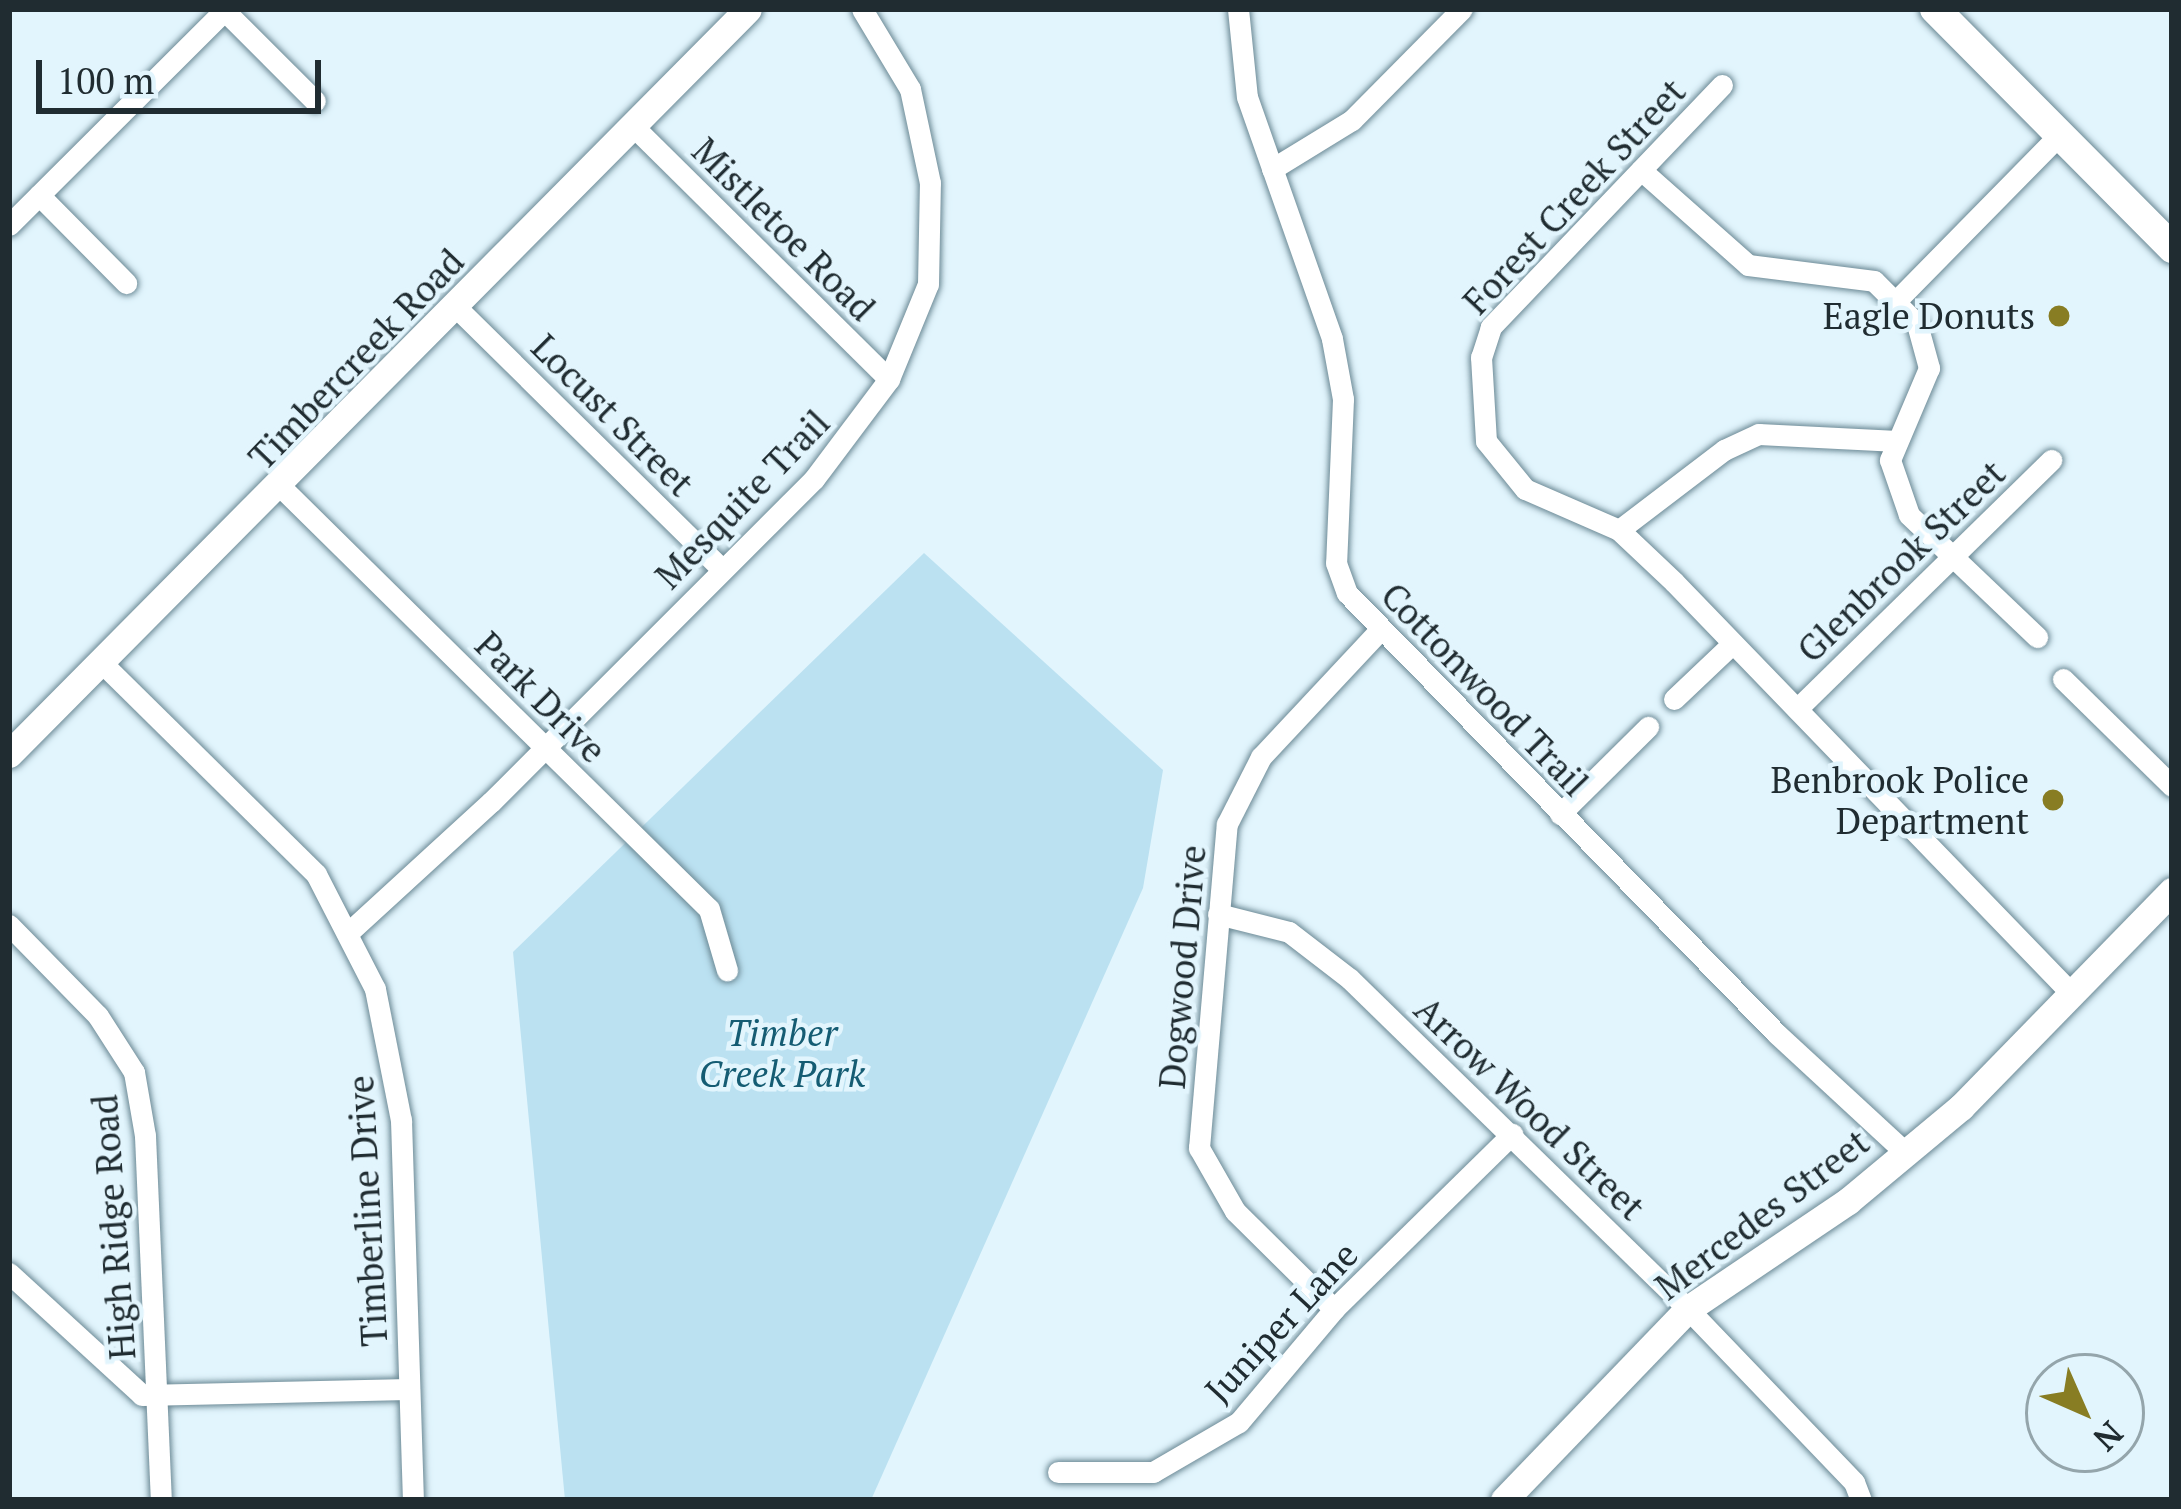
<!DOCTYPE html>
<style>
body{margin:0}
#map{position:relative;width:2181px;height:1509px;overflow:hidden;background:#e2f5fd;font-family:"PT Serif",serif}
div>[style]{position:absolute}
.green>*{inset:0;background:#bbe1f1}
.roads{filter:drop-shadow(0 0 3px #6b8995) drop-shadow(0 0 3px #6b8995)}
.minor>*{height:21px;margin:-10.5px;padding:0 10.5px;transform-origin:10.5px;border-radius:10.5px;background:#fff}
.tertiary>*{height:27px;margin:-13.5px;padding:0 13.5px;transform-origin:13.5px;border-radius:13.5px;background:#fff}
.secondary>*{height:30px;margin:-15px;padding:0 15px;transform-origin:15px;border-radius:15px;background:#fff}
.dots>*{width:33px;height:33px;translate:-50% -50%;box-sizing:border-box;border:6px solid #e2f5fd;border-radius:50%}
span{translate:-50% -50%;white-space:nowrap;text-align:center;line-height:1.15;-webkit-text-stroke:9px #e2f5fd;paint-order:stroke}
.street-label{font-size:36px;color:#202c31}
.poi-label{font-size:36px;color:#202c31}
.right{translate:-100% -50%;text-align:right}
.park-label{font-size:36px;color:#155c73;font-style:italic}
.frame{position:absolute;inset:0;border:12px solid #202c31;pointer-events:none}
.north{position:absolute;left:2025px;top:1353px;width:120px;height:120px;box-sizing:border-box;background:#e2f5fd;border:3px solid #94a5ab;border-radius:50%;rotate:135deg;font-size:33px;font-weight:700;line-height:48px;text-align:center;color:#202c31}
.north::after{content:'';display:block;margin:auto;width:42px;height:54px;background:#887d23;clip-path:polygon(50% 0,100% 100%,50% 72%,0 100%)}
.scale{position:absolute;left:36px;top:60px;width:285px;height:54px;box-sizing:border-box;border:6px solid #202c31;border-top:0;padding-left:15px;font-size:36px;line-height:42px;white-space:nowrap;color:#202c31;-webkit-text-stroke:9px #e2f5fd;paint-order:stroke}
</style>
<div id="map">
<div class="green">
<div style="clip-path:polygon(924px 553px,1163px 770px,1143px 888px,871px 1500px,565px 1500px,513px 952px)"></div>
</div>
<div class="roads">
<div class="minor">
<div style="left:1238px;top:9px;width:88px;rotate:84.2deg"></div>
<div style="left:1247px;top:97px;width:256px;rotate:70.6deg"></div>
<div style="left:1332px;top:339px;width:61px;rotate:79.6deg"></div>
<div style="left:1343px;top:399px;width:164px;rotate:92.4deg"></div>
<div style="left:1336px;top:563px;width:32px;rotate:70deg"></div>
<div style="left:1347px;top:593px;width:616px;rotate:45.72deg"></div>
<div style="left:1777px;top:1034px;width:173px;rotate:42.7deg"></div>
<div style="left:225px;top:11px;width:127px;rotate:45deg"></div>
<div style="left:1722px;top:85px;width:335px;rotate:133.7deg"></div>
<div style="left:1491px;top:327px;width:32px;rotate:108deg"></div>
<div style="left:1481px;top:357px;width:84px;rotate:86.6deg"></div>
<div style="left:1486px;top:441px;width:62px;rotate:50.9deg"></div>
<div style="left:1525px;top:489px;width:103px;rotate:23.6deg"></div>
<div style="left:1619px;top:530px;width:76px;rotate:43.4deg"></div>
<div style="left:1674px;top:582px;width:574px;rotate:45.99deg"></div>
<div style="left:633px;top:126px;width:360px;rotate:44.7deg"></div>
<div style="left:1272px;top:169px;width:94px;rotate:-31.5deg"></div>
<div style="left:1352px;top:120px;width:156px;rotate:-45.3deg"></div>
<div style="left:1641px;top:170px;width:143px;rotate:41.6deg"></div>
<div style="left:1748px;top:265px;width:127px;rotate:7.2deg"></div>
<div style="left:1874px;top:281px;width:61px;rotate:45deg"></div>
<div style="left:1917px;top:324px;width:46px;rotate:74.7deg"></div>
<div style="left:1929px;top:368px;width:100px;rotate:113deg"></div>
<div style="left:1890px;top:460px;width:58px;rotate:70.9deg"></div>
<div style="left:1909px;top:515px;width:177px;rotate:43.6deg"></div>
<div style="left:39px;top:195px;width:124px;rotate:45.3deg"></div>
<div style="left:9px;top:225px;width:306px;rotate:-44.9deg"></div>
<div style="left:1895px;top:302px;width:233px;rotate:-45.5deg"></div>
<div style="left:457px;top:308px;width:372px;rotate:44.6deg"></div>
<div style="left:281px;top:487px;width:601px;rotate:44.6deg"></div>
<div style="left:709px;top:909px;width:64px;rotate:73.6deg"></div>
<div style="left:1619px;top:530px;width:132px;rotate:-37.3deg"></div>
<div style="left:1724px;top:450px;width:38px;rotate:-25deg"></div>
<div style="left:1759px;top:434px;width:138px;rotate:2.9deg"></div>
<div style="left:103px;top:664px;width:299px;rotate:44.6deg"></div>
<div style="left:316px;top:874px;width:129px;rotate:62.8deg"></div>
<div style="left:375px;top:989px;width:134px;rotate:78.8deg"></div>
<div style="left:401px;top:1120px;width:380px;rotate:88.2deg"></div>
<div style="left:2063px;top:679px;width:153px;rotate:44.5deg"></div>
<div style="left:1674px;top:699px;width:81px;rotate:-43.5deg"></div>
<div style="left:1797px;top:709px;width:356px;rotate:-44.4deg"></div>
<div style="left:1560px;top:814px;width:124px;rotate:-44.7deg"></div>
<div style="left:1218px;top:914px;width:73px;rotate:14.2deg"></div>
<div style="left:1289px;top:932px;width:77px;rotate:37.6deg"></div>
<div style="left:1350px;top:979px;width:472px;rotate:44.3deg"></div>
<div style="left:1688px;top:1309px;width:240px;rotate:46.2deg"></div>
<div style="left:1854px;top:1482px;width:19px;rotate:69deg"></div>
<div style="left:9px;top:925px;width:127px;rotate:45.6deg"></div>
<div style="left:98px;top:1016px;width:67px;rotate:57.3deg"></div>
<div style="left:134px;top:1072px;width:65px;rotate:80.2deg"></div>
<div style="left:145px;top:1136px;width:364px;rotate:87.5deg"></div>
<div style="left:350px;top:931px;width:191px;rotate:-42.5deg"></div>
<div style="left:491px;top:802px;width:457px;rotate:-45deg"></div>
<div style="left:814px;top:479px;width:125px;rotate:-53.1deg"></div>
<div style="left:889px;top:379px;width:103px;rotate:-67.7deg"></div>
<div style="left:928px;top:284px;width:101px;rotate:-88.9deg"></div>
<div style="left:930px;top:183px;width:96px;rotate:-102deg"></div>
<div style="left:910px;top:89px;width:93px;rotate:-121deg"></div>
<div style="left:9px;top:1273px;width:180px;rotate:42.5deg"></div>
<div style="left:142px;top:1395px;width:267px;rotate:-1.3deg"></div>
<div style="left:1334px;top:1309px;width:139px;rotate:-135.3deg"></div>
<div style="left:1235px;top:1211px;width:73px;rotate:-119.7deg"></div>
<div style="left:1199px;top:1148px;width:325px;rotate:-85.1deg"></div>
<div style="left:1227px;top:824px;width:75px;rotate:-63.1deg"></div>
<div style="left:1261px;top:757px;width:171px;rotate:-46.9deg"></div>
<div style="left:1058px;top:1472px;width:95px"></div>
<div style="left:1153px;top:1472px;width:99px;rotate:-30.2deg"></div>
<div style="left:1239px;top:1422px;width:148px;rotate:-49.9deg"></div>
<div style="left:1334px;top:1309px;width:250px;rotate:-44.5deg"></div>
</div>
<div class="tertiary">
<div style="left:9px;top:754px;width:1049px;rotate:-45.23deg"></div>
<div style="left:1504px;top:1500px;width:265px;rotate:-46.1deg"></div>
<div style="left:1688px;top:1309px;width:193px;rotate:-34deg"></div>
<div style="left:1848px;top:1201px;width:147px;rotate:-39.8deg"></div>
<div style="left:1961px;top:1107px;width:302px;rotate:-45.7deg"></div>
</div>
<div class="secondary">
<div style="left:1935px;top:9px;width:337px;rotate:45.2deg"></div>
</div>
</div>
<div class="dots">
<div style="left:2059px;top:316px;background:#887d23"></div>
<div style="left:2053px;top:800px;background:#887d23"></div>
</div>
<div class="street-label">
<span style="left:1574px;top:196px;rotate:-47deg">Forest Creek Street</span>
<span style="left:784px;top:229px;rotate:45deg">Mistletoe Road</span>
<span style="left:356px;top:359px;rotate:-46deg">Timbercreek Road</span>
<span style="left:613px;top:415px;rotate:45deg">Locust Street</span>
<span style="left:742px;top:499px;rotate:-46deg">Mesquite Trail</span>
<span style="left:1901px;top:561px;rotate:-44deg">Glenbrook Street</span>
<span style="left:1485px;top:689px;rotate:46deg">Cottonwood Trail</span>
<span style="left:541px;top:697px;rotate:45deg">Park Drive</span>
<span style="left:1182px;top:967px;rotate:-85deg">Dogwood Drive</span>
<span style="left:1530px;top:1108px;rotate:44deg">Arrow Wood Street</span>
<span style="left:367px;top:1211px;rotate:-93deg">Timberline Drive</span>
<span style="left:1762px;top:1214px;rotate:-37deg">Mercedes Street</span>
<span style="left:113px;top:1227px;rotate:-94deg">High Ridge Road</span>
<span style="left:1281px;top:1322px;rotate:-47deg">Juniper Lane</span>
</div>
<div class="poi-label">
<span class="right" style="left:2035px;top:316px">Eagle Donuts</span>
<span class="right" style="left:2029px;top:800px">Benbrook Police<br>Department</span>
</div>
<div class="park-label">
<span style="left:782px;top:1053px">Timber<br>Creek Park</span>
</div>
<div class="frame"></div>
<div class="north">N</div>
<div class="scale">100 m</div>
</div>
